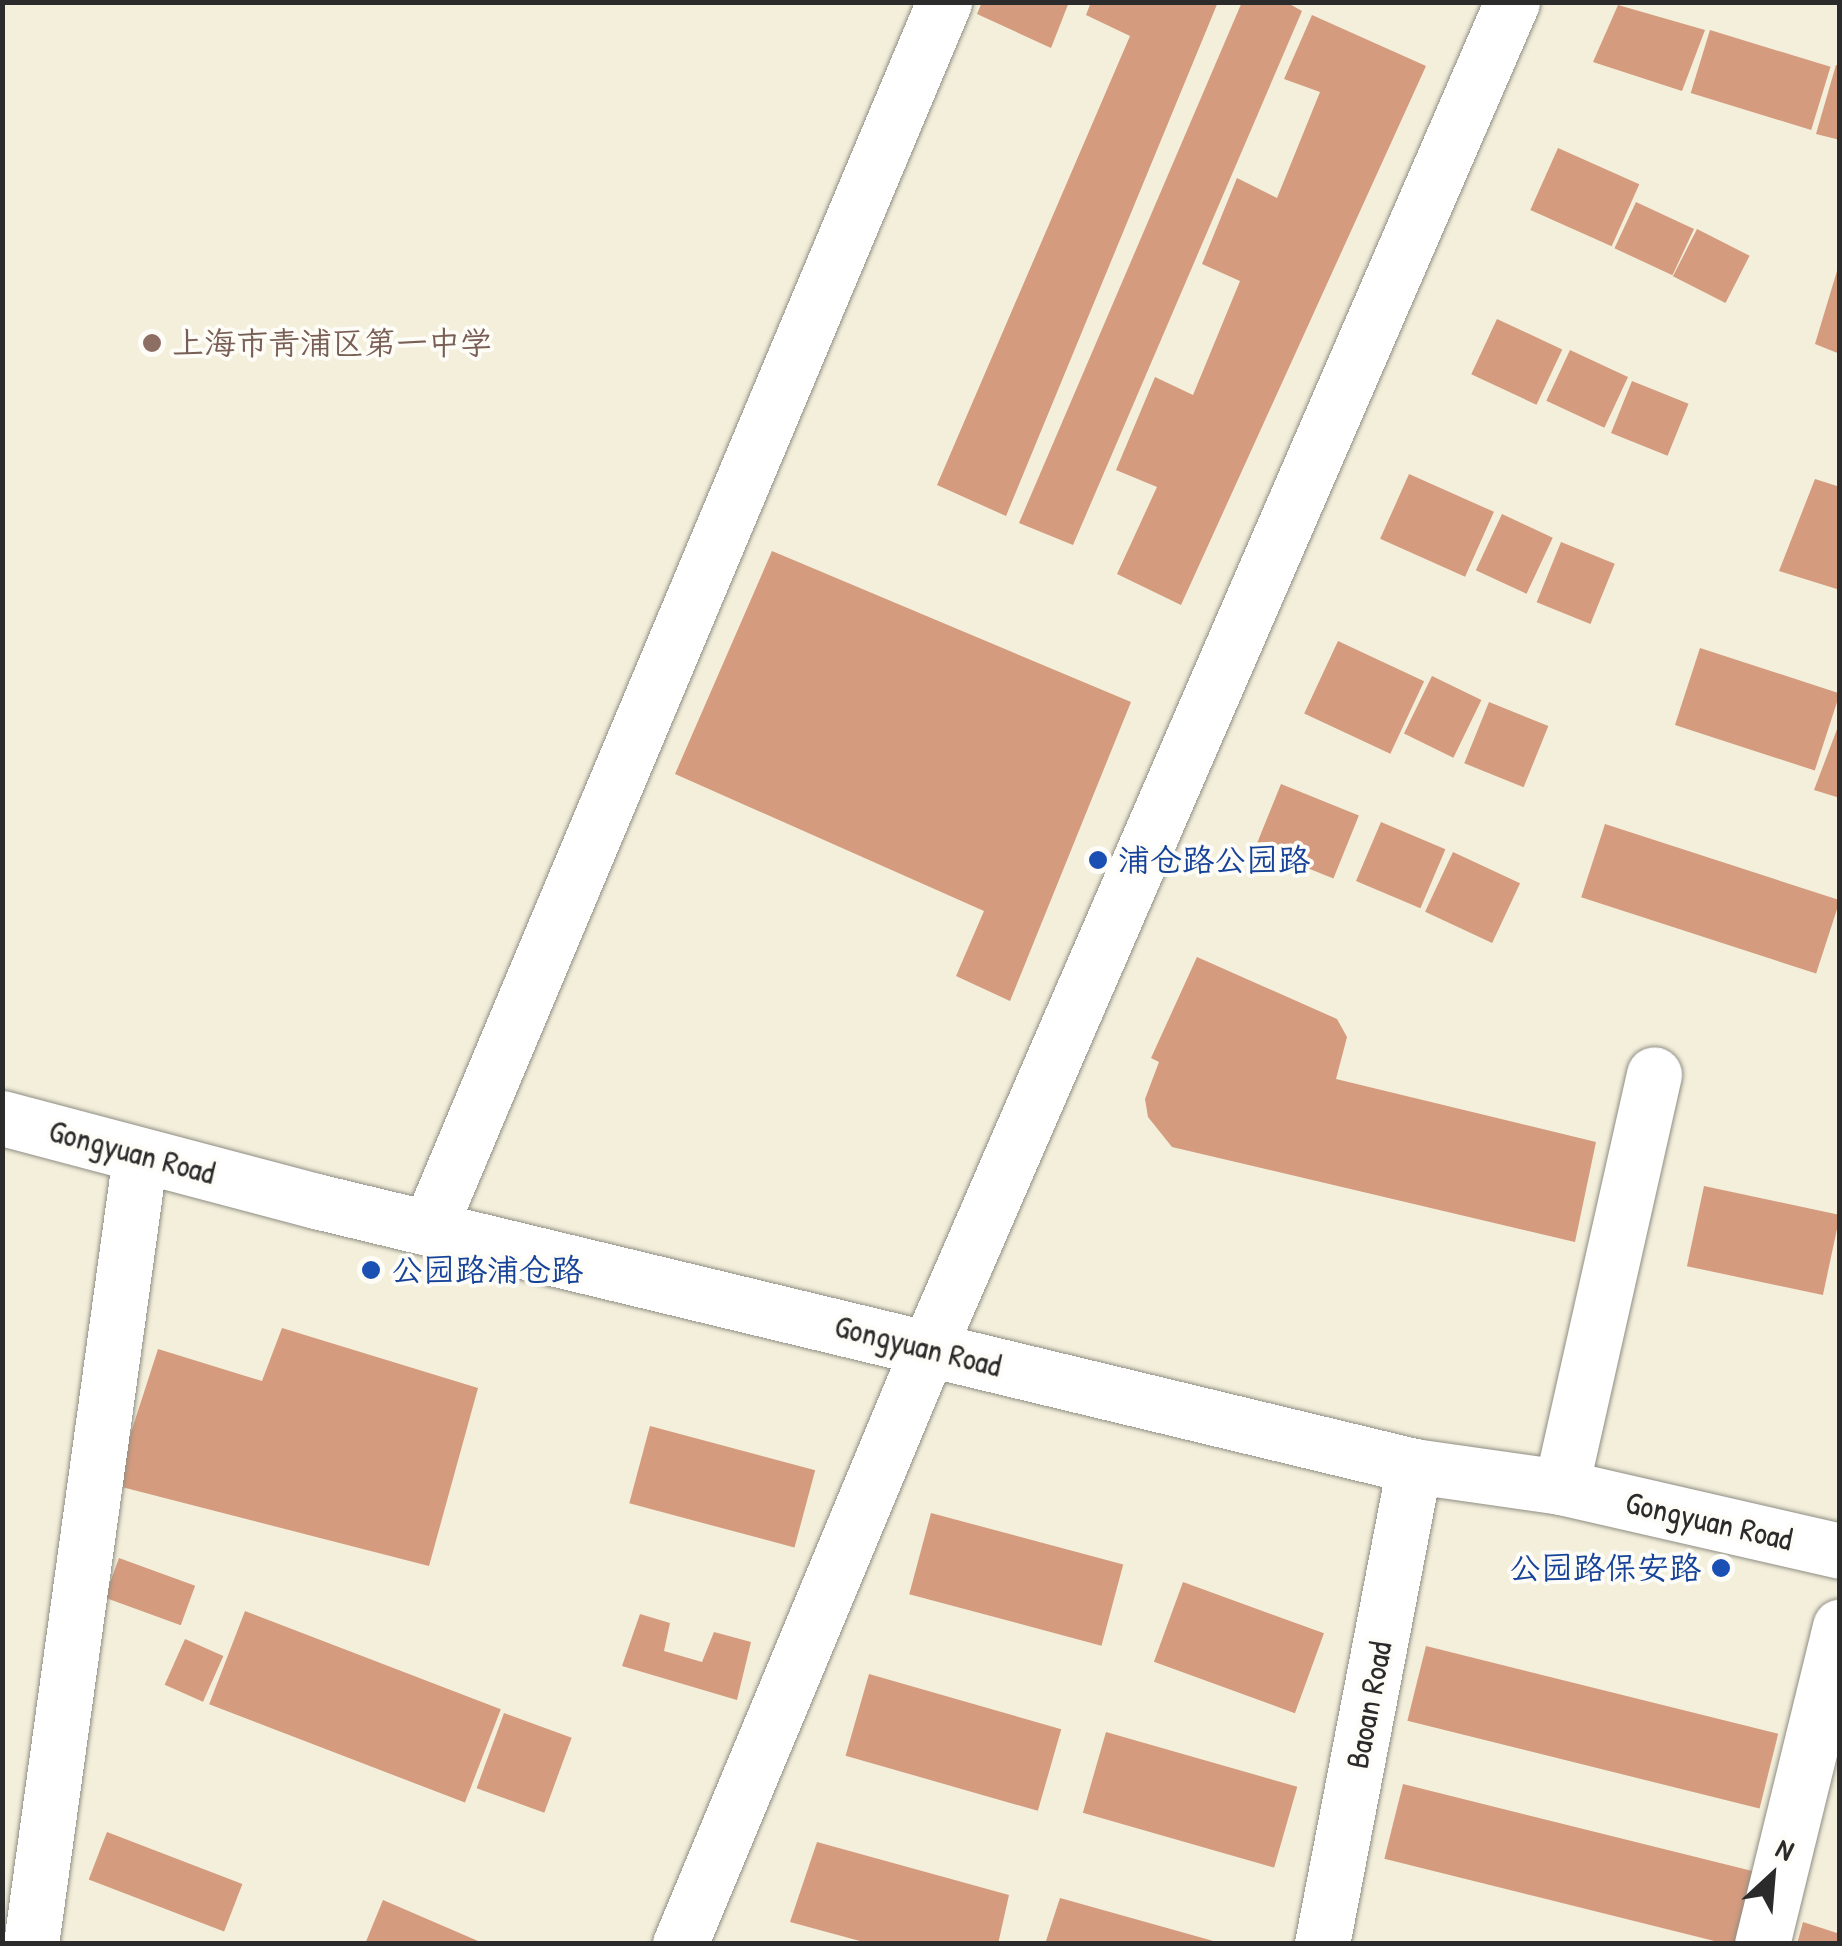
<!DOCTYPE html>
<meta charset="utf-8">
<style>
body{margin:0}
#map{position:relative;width:1842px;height:1946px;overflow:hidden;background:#f3efdb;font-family:"Patrick Hand","LXGW WenKai TC",sans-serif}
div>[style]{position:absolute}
.building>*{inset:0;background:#d49b7e;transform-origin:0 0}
.roads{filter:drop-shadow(0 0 2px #8f8d83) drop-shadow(0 0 2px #8f8d83)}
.minor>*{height:55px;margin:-27.5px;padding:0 27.5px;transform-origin:27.5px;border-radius:27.5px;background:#fff}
.dots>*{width:28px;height:28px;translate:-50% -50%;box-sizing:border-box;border:5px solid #fdfcf7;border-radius:50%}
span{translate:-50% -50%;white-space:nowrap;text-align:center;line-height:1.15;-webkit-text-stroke:8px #fdfcf7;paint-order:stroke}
.education-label{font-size:32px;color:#785e54}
.left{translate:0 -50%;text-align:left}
.transit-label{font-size:32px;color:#164399}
.right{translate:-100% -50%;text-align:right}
.street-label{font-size:32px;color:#2b2b2b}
.frame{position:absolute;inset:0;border:5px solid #2b2b2b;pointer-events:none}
.north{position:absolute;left:1722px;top:1826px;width:100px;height:100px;-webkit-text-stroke:8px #fdfcf7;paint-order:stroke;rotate:26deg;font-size:28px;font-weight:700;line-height:40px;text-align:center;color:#2b2b2b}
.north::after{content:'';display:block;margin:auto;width:35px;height:45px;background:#2b2b2b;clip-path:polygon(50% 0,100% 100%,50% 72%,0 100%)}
</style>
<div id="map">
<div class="building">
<div style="clip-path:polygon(982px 2px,1069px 2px,1051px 48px,977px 14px)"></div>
<div style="clip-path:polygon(1091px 2px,1218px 2px,1006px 516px,937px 485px,1130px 36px,1086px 15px)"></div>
<div style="clip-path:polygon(1242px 2px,1286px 2px,1302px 11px,1073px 545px,1019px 523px)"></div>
<div style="clip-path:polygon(1618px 5px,1705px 30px,1682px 91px,1593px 62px)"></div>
<div style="clip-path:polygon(1312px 15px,1426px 66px,1181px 605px,1117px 574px,1157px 487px,1116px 470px,1155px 377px,1193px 395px,1240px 281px,1202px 264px,1237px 178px,1277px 198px,1320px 92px,1284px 79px)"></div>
<div style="left:1710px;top:30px;width:126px;height:66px;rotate:17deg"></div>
<div style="clip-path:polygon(1836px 65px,1840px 66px,1840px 140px,1816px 134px)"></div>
<div style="left:1558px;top:148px;width:89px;height:68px;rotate:24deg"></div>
<div style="left:1636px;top:202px;width:64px;height:51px;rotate:25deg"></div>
<div style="left:1697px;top:229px;width:59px;height:53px;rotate:27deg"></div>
<div style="clip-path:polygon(1840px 261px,1840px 354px,1815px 344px)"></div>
<div style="left:1497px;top:319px;width:72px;height:61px;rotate:25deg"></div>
<div style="left:1570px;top:350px;width:64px;height:56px;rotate:25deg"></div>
<div style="left:1632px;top:381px;width:61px;height:56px;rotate:22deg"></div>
<div style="left:1409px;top:474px;width:93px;height:71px;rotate:24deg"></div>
<div style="clip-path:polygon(1815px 479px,1840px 487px,1840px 590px,1779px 571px)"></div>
<div style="left:1502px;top:514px;width:56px;height:62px;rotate:25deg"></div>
<div style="left:1561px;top:542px;width:58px;height:65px;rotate:22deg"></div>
<div style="clip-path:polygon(772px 551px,1131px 702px,1010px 1001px,956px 976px,984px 911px,675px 774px)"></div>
<div style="left:1338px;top:641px;width:95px;height:80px;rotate:25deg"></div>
<div style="left:1700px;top:648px;width:147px;height:81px;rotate:18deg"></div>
<div style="left:1432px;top:676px;width:55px;height:64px;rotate:26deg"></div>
<div style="left:1489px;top:702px;width:64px;height:66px;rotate:22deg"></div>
<div style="clip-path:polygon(1839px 724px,1840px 724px,1840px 798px,1814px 790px)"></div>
<div style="left:1281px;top:784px;width:84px;height:68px;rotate:22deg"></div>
<div style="left:1381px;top:822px;width:70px;height:64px;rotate:23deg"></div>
<div style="left:1605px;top:824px;width:247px;height:77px;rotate:18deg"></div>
<div style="left:1453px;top:852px;width:74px;height:66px;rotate:25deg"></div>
<div style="clip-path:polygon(1197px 957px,1337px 1019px,1347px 1037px,1336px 1079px,1596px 1142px,1575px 1242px,1172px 1147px,1148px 1117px,1145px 1099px,1159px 1062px,1151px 1058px)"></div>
<div style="left:1704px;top:1186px;width:139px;height:82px;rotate:12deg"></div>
<div style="clip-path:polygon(282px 1328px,478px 1388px,429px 1566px,114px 1485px,158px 1349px,262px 1381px)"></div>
<div style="left:650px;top:1426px;width:171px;height:80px;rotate:15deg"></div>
<div style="left:931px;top:1513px;width:199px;height:84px;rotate:15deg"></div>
<div style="left:119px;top:1558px;width:81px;height:42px;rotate:20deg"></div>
<div style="left:1183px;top:1582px;width:150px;height:85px;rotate:20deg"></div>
<div style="left:245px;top:1611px;width:274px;height:100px;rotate:21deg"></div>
<div style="clip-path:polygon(640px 1614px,670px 1623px,664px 1651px,702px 1662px,714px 1632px,751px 1642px,737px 1700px,622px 1666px)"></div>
<div style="left:185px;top:1639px;width:42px;height:50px;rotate:24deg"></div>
<div style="left:1426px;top:1646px;width:363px;height:77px;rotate:14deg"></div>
<div style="left:869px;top:1674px;width:200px;height:85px;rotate:16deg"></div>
<div style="left:504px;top:1713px;width:72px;height:80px;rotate:20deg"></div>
<div style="left:1106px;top:1732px;width:199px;height:84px;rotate:16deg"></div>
<div style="left:1403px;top:1784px;width:362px;height:77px;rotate:14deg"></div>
<div style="left:107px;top:1832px;width:145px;height:51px;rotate:21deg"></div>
<div style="clip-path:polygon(817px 1842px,1009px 1895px,998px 1944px,871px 1944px,790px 1922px)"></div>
<div style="clip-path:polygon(1060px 1898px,1217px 1942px,1217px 1944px,1045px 1944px)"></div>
<div style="clip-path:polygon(383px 1900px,485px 1944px,365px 1944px)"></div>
<div style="clip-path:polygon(1803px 1922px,1840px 1934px,1840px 1944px,1797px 1944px)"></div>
</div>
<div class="roads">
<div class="minor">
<div style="left:2px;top:1118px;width:325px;rotate:14.8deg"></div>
<div style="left:316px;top:1201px;width:1130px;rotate:13.57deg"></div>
<div style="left:1414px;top:1466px;width:148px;rotate:8.1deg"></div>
<div style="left:1561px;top:1487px;width:286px;rotate:12.9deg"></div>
<div style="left:429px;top:1228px;width:1330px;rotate:-67.21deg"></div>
<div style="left:1561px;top:1487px;width:423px;rotate:-77.3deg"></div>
<div style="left:31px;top:1944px;width:796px;rotate:-82.13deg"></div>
<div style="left:680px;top:1944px;width:645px;rotate:-67.37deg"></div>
<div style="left:928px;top:1349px;width:1468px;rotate:-66.56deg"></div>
<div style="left:1322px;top:1944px;width:487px;rotate:-79.1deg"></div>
<div style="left:1762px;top:1944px;width:327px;rotate:-76.2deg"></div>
</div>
</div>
<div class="dots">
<div style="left:152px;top:343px;background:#8d6e63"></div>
<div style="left:1098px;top:860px;background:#1a4fb4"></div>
<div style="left:371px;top:1270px;background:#1a4fb4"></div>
<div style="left:1721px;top:1568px;background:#1a4fb4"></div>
</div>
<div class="education-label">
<span class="left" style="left:172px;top:343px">上海市青浦区第一中学</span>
</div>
<div class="transit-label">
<span class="left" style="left:1118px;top:860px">浦仓路公园路</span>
<span class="left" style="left:391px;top:1270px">公园路浦仓路</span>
<span class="right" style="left:1701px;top:1568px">公园路保安路</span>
</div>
<div class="street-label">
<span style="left:132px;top:1152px;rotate:15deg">Gongyuan Road</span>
<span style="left:918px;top:1346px;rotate:14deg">Gongyuan Road</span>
<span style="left:1709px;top:1521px;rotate:13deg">Gongyuan Road</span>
<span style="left:1369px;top:1705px;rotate:-79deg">Baoan Road</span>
</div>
<div class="frame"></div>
<div class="north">N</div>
</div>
